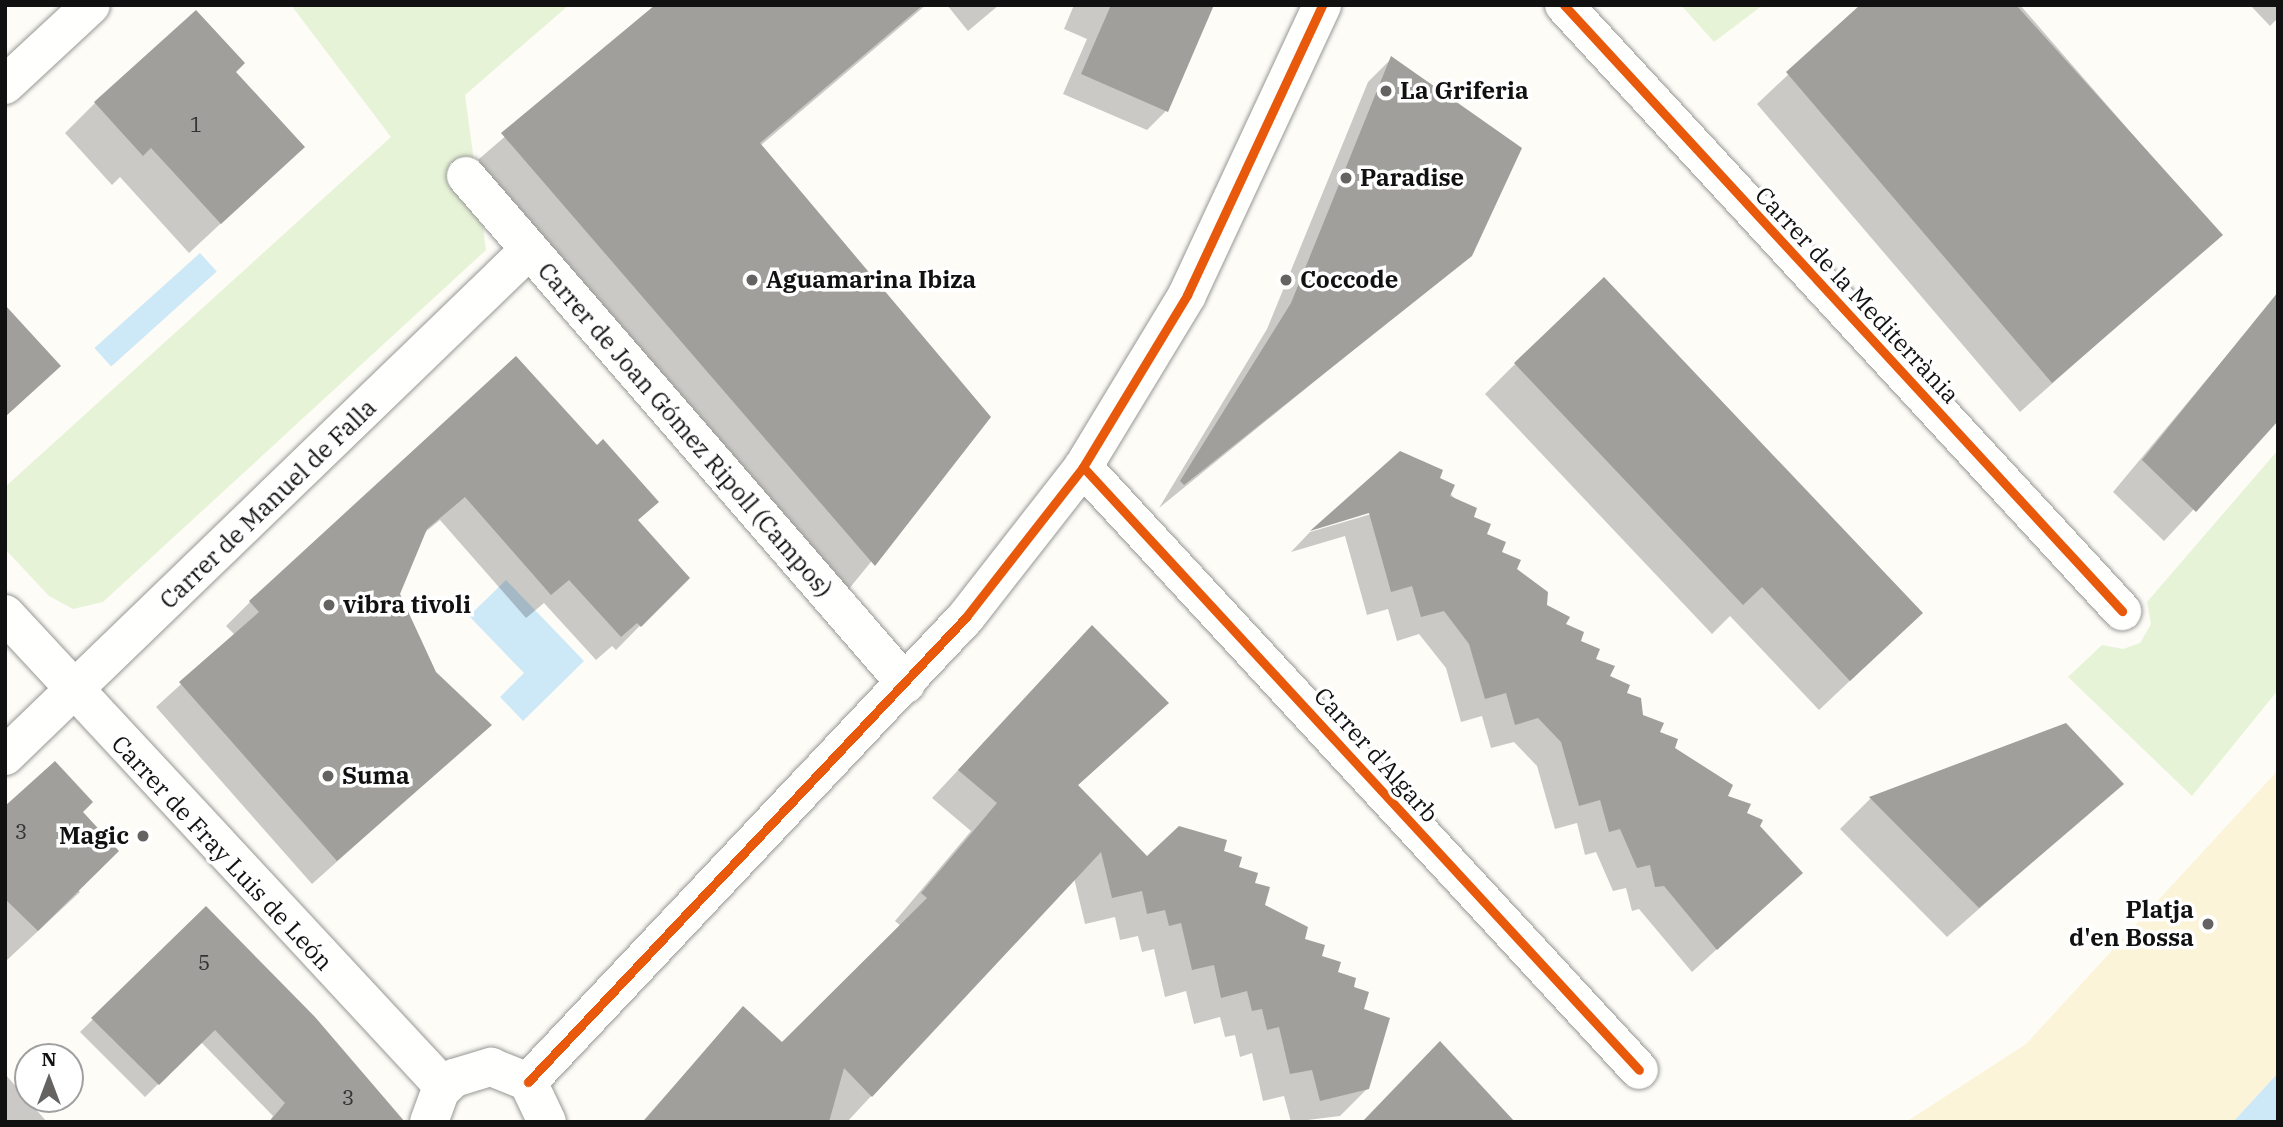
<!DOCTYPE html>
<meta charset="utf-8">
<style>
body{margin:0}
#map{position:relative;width:2283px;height:1127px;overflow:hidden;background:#fdfcf7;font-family:"IBM Plex Serif",serif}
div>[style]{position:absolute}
.green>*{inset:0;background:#e7f3d7}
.sand>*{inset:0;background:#fcf4d9}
.water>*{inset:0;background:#cde8f7;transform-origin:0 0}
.shadow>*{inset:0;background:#0003}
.building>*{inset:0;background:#a19f9c}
.roads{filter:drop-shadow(0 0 2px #979795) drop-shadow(0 0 2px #979795)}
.minor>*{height:38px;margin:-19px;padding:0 19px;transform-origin:19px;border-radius:19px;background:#fffffe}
.tertiary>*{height:38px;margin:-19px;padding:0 19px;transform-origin:19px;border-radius:19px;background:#fffffe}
.cycleway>*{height:9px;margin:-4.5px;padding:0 4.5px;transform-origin:4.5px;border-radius:4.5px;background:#e8590c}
.dots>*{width:19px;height:19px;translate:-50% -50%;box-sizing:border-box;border:4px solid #fff;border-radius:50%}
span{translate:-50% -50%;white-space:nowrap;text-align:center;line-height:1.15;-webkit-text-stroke:7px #fff;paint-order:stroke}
.number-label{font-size:21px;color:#353434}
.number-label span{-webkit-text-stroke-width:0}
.poi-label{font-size:24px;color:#111;font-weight:700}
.left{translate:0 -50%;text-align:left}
.right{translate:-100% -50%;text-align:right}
.street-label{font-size:24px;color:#111}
.frame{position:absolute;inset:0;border:7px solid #111;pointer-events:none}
.north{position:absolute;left:14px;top:1043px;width:70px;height:70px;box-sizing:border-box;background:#fff;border:2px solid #a0a0a0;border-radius:50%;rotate:0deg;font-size:19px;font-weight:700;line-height:28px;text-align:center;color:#111}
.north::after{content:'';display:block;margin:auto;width:24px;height:32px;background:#646362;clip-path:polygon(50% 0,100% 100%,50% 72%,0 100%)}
</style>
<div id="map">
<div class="green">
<div style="clip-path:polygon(291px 5px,569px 5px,465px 95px,486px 250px,103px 602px,73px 609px,49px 596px,5px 549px,5px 487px,391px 137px)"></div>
<div style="clip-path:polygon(1681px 5px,1763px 5px,1714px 42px)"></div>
<div style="clip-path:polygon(2278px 450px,2278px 690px,2192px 796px,2068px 677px,2102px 645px,2123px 649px,2140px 643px,2151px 624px,2147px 602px)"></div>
</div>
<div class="sand">
<div style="clip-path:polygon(2278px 770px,2278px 1073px,2233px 1122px,1906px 1122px,2026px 1044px)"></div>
</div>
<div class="water">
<div style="left:200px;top:253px;width:25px;height:142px;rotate:48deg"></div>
<div style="clip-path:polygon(506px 580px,584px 661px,523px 721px,500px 697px,524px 673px,469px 616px)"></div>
<div style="clip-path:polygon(2278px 1073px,2278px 1122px,2233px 1122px)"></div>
</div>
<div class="shadow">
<div style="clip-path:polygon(658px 5px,926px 5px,760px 146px,989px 417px,844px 595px,472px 165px)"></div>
<div style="clip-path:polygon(947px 5px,999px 5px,968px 31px)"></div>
<div style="clip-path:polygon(1074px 5px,1212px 5px,1166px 111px,1147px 130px,1063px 94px,1087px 39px,1064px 29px)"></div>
<div style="clip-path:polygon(1862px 5px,2020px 5px,2220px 235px,2020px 412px,1757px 104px)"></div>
<div style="clip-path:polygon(2250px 5px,2278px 5px,2278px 18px,2270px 26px)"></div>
<div style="clip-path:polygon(1392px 58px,1470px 255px,1159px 508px,1267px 329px,1368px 82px)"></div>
<div style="clip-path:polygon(234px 72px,303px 147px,189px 253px,120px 177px,112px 185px,65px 133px,95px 103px)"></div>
<div style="clip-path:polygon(2278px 294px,2278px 419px,2164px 541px,2113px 492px)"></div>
<div style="clip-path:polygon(516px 358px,637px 521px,687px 578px,616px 650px,612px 646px,596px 660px,544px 603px,526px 618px,440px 520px,423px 534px,398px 594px,434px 673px,490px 725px,312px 884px,156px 707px,235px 635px,226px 626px,250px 602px)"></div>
<div style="clip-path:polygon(1515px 364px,1890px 643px,1819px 710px,1730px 616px,1712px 634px,1485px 394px)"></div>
<div style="clip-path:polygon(1438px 479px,1641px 716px,1800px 873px,1692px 972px,1639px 909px,1632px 911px,1626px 888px,1613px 891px,1596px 852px,1585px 855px,1577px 823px,1555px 829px,1537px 766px,1514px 742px,1491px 748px,1482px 716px,1461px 722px,1446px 668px,1419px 634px,1397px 641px,1388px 609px,1367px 615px,1345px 536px,1291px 552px,1310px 532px,1378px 512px)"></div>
<div style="clip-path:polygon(1092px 627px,1139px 730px,1077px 786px,1147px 859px,1221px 853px,1253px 884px,1263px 906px,1352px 988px,1362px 1010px,1368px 1088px,1340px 1116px,1291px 1122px,1284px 1096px,1263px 1101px,1252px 1053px,1240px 1057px,1235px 1035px,1225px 1037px,1220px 1017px,1194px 1024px,1186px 991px,1165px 997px,1154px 949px,1142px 952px,1138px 936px,1120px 940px,1115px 917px,1085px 924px,1074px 878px,847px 1122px,642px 1122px,743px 1008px,782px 1045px,901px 926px,895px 921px,971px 831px,932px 798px)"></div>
<div style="clip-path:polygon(2066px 725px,2121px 784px,1947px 937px,1840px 829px,1870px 799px)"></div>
<div style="clip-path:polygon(5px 808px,80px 892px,7px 960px,5px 959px)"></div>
<div style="clip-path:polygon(206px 908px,394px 1122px,269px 1122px,273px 1116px,201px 1042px,145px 1097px,80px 1032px)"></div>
<div style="clip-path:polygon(5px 1074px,47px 1122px,5px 1122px)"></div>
</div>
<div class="building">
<div style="clip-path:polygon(655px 5px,923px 5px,760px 143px,991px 417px,875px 566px,501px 133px)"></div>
<div style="clip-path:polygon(1111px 5px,1214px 5px,1168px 112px,1081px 74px)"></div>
<div style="clip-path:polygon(1860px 5px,2016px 5px,2223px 235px,2052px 383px,1786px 72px)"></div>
<div style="clip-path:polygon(196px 10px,245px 63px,236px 72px,305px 147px,221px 224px,151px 148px,143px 156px,94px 102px)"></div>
<div style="clip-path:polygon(1391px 56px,1522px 148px,1472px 256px,1184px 485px,1180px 481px,1291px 303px)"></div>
<div style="clip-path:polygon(1604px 277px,1923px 613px,1850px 681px,1762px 587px,1743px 605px,1514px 363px)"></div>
<div style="clip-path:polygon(2278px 292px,2278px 421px,2196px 512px,2142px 460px)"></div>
<div style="clip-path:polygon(5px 305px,61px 366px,5px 417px)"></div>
<div style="clip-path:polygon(516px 356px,597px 445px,603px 439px,659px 502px,638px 520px,690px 578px,641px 627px,637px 623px,621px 637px,569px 580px,551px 595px,465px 497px,427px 529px,400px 594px,436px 672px,492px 725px,337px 861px,179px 682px,259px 612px,249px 601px)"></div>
<div style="clip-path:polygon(1400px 451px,1443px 470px,1440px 478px,1455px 485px,1450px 496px,1477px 508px,1474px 517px,1491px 524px,1487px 534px,1506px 542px,1502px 552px,1521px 560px,1517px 569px,1548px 592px,1547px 605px,1570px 617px,1566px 624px,1584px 632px,1581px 641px,1600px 649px,1596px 659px,1615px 666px,1610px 676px,1630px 685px,1627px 693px,1641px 698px,1643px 715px,1664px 723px,1660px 732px,1678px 739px,1675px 748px,1733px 785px,1728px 796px,1751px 804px,1747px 813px,1763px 820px,1760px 826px,1803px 873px,1717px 950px,1664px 886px,1655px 887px,1650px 865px,1637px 868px,1620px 829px,1609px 832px,1600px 800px,1579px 806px,1561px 742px,1538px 718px,1515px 725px,1506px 693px,1485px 699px,1469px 644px,1444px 611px,1421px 617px,1412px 586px,1391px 592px,1369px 513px,1310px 531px)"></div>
<div style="clip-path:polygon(1092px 625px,1169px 703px,1078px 785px,1147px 856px,1179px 826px,1227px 840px,1224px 851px,1242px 857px,1239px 867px,1258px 873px,1255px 883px,1270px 887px,1265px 905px,1308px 927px,1305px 939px,1325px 945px,1322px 956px,1341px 962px,1338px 972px,1356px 978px,1354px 987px,1369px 992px,1364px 1009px,1390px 1018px,1369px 1089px,1320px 1101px,1312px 1070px,1290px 1074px,1279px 1027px,1267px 1030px,1262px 1009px,1252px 1011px,1247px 991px,1221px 998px,1214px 965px,1192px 970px,1181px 923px,1169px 926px,1165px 910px,1147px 914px,1142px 891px,1112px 898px,1101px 852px,872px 1097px,844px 1068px,829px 1122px,643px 1122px,743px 1006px,782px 1042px,927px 898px,921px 893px,997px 803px,958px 770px)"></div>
<div style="clip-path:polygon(2066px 723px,2124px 784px,1979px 908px,1869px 797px)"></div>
<div style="clip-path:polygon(55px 761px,93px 802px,83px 812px,119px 851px,38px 931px,5px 899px,5px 806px)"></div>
<div style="clip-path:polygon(206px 906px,315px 1017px,405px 1122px,269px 1122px,285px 1103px,215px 1030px,159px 1085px,91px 1018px)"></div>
<div style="clip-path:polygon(1440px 1041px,1515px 1122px,1362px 1122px)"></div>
</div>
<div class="roads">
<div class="minor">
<div style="left:1564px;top:5px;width:824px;rotate:47.36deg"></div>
<div style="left:5px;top:85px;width:117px;rotate:-42.9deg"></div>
<div style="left:466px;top:176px;width:672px;rotate:49.1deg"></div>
<div style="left:1083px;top:467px;width:820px;rotate:47.32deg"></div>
<div style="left:5px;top:614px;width:645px;rotate:47.14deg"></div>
<div style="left:5px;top:756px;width:728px;rotate:-44deg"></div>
</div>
<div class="tertiary">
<div style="left:528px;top:1082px;width:639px;rotate:-46.71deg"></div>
<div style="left:966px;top:617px;width:190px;rotate:-52deg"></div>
<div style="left:1083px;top:467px;width:201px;rotate:-58.8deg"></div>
<div style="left:1187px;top:295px;width:320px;rotate:-65deg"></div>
<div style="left:429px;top:1122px;width:33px;rotate:-70deg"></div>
<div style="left:440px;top:1091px;width:19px;rotate:-43deg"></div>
<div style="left:454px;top:1078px;width:39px;rotate:-17deg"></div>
<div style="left:491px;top:1067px;width:40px;rotate:22deg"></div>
<div style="left:528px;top:1082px;width:44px;rotate:64.6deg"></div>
</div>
</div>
<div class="cycleway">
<div style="left:1564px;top:5px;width:824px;rotate:47.36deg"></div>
<div style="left:1083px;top:467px;width:820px;rotate:47.32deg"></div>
<div style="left:528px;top:1082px;width:639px;rotate:-46.71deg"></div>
<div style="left:966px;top:617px;width:190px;rotate:-52deg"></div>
<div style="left:1083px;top:467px;width:201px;rotate:-58.8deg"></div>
<div style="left:1187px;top:295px;width:320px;rotate:-65deg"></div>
</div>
<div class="dots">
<div style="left:1386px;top:91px;background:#646362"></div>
<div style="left:1346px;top:178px;background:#646362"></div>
<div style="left:752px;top:280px;background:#646362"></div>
<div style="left:1286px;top:280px;background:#646362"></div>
<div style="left:329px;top:605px;background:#646362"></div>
<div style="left:328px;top:776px;background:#646362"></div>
<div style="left:143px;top:836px;background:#646362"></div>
<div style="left:2208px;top:924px;background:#646362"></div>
</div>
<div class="number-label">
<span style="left:196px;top:124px">1</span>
<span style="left:21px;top:831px">3</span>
<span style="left:204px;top:962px">5</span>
<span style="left:348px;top:1097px">3</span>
</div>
<div class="poi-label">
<span class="left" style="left:1400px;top:91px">La Griferia</span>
<span class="left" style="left:1360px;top:178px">Paradise</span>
<span class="left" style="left:766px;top:280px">Aguamarina Ibiza</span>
<span class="left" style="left:1300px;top:280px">Coccode</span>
<span class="left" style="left:343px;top:605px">vibra tivoli</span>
<span class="left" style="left:342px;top:776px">Suma</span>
<span class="right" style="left:129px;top:836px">Magic</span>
<span class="right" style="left:2194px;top:924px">Platja<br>d'en Bossa</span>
</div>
<div class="street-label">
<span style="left:1857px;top:295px;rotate:47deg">Carrer de la Mediterrània</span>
<span style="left:685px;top:430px;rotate:49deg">Carrer de Joan Gómez Ripoll (Campos)</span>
<span style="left:268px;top:504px;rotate:-44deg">Carrer de Manuel de Falla</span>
<span style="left:1376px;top:755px;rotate:48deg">Carrer d'Algarb</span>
<span style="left:222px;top:853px;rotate:47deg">Carrer de Fray Luis de León</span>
</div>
<div class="frame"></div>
<div class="north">N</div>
</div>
